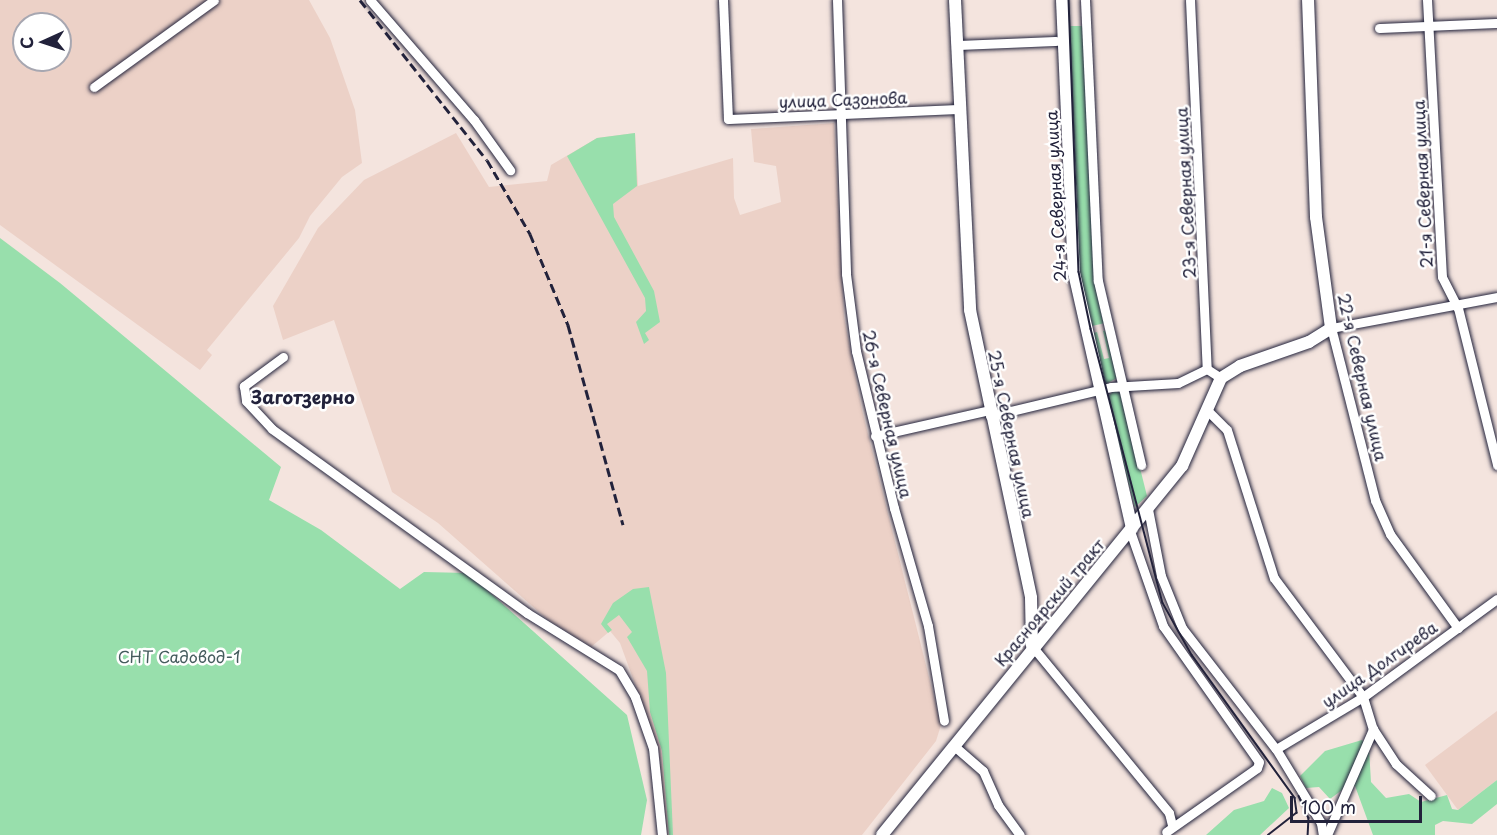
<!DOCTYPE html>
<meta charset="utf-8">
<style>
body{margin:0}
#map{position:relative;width:1497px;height:835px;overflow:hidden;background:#f4e4de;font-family:"Playpen Sans",sans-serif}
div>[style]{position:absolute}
.built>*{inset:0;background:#ecd1c7}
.green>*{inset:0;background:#98dfac}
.roads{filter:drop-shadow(0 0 2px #22223b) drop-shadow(0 0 2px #22223b)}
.street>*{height:9px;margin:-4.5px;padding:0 4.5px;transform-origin:4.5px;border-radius:4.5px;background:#fff}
.secondary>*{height:12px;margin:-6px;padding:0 6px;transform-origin:6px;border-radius:6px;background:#fff}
.tram>*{height:1.5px;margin:-0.75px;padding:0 0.75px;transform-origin:0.75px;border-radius:0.75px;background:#22223b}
.rail>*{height:3px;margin-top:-1.5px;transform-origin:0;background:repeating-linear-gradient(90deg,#22223b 0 9px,transparent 0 13.5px)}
span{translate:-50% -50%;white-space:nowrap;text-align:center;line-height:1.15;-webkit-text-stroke:5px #fff;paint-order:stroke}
.street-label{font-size:16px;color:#22223b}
.park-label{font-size:16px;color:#455b5d}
.neighbourhood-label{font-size:18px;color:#22223b;font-weight:700}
.north{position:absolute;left:12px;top:12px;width:60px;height:60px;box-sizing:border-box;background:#fff;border:2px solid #a7a7b1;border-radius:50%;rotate:267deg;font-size:16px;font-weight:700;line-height:24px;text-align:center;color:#22223b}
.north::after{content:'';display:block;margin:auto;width:21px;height:27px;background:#22223b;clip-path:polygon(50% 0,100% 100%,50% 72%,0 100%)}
.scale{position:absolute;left:1290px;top:796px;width:132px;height:27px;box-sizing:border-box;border:3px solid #22223b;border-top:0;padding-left:8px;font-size:18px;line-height:21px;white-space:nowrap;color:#22223b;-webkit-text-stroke:4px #fff;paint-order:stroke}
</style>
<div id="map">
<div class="built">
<div style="clip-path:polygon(evenodd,0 0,309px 0,330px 38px,355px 110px,362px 163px,342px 177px,310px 216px,299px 238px,207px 350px,212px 355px,200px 370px,0 225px,0 0,24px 24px,60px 24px,60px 60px,24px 60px,24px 24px)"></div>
<div style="clip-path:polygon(834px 123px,844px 317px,862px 410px,941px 725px,936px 741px,862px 835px,665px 835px,659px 750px,620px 643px,610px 631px,591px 647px,548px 620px,438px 523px,392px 492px,334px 320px,283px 340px,273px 306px,318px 228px,364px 180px,456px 133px,489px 187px,547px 181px,551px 165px,597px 138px,635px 133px,638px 186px,733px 158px,734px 198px,740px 215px,781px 202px,776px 166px,754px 162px,751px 129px)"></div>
<div style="clip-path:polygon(1497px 711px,1497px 780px,1458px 810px,1425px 765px)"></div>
</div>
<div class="green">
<div style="clip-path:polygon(1069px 26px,1084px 26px,1105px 323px,1088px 327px,1079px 278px)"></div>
<div style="clip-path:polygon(635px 133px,637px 186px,613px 204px,614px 217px,654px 291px,660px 322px,645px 333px,649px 340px,644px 344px,636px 322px,646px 311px,645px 298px,567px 156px,597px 138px)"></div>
<div style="clip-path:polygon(0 238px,60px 283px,281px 467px,269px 500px,321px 530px,400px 589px,424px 572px,468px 573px,627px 715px,647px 800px,641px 835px,0 835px)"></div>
<div style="clip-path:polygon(1107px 330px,1117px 378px,1106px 384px,1090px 334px,1097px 332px,1104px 359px,1109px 358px,1103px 331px)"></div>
<div style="clip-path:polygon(1115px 390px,1121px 392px,1147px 496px,1135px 507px,1106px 398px)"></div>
<div style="clip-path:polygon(649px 587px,666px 673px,673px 835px,669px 835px,662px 751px,650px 712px,647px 671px,627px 637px,632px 632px,619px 615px,607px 624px,612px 630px,608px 633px,601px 624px,613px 603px,633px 589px)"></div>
<div style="clip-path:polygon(1362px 740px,1369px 748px,1371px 782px,1386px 798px,1409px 794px,1421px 802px,1447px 795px,1452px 809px,1458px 810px,1497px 780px,1497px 804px,1472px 824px,1443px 821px,1435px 825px,1435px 835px,1373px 835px,1355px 786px,1346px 787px,1330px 799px,1319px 787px,1306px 788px,1300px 776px,1325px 751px)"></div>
<div style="clip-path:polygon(1272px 788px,1282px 793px,1289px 808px,1260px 835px,1206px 835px,1234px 810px,1264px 801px)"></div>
</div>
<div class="roads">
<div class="street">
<div style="left:370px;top:0;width:159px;rotate:49.1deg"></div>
<div style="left:474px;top:120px;width:62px;rotate:54.2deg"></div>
<div style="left:723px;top:0;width:119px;rotate:87.6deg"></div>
<div style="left:728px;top:119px;width:231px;rotate:-2.5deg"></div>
<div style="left:837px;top:0;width:274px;rotate:88.1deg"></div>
<div style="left:846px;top:274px;width:78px;rotate:82.6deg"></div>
<div style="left:856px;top:351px;width:162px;rotate:76.4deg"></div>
<div style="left:894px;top:508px;width:123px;rotate:73.9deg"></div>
<div style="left:928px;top:626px;width:96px;rotate:80.4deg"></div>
<div style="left:1085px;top:0;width:281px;rotate:87.4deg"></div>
<div style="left:1098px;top:281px;width:189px;rotate:76.8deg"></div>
<div style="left:1190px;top:0;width:369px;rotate:87.4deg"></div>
<div style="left:1207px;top:369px;width:17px;rotate:33deg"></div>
<div style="left:1427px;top:0;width:277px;rotate:86.9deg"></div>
<div style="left:1442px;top:277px;width:35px;rotate:63deg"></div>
<div style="left:1458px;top:308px;width:162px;rotate:76deg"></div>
<div style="left:1379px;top:28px;width:118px;rotate:-2.4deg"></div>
<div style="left:957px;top:45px;width:99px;rotate:-2.3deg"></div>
<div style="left:94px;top:87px;width:148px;rotate:-35.9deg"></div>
<div style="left:283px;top:357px;width:49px;rotate:143.4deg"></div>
<div style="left:244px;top:386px;width:15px;rotate:82deg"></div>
<div style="left:246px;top:401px;width:38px;rotate:47deg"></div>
<div style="left:272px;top:429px;width:314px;rotate:35.8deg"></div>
<div style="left:527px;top:613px;width:108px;rotate:31.8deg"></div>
<div style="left:619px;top:670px;width:31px;rotate:59deg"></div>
<div style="left:635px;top:697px;width:54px;rotate:70.6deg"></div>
<div style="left:653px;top:748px;width:87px;rotate:84.1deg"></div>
<div style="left:1209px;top:412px;width:25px;rotate:45deg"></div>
<div style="left:1227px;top:430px;width:155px;rotate:72.4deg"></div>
<div style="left:1274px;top:578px;width:149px;rotate:53.2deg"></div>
<div style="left:1363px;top:697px;width:34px;rotate:73deg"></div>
<div style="left:1373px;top:729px;width:42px;rotate:56.7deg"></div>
<div style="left:1396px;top:764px;width:47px;rotate:42.4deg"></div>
<div style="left:990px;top:416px;width:124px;rotate:-13.5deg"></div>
<div style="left:1111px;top:387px;width:67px;rotate:-3.4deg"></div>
<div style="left:1178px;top:383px;width:32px;rotate:-26deg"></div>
<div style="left:875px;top:436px;width:117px;rotate:-12.8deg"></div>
<div style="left:1148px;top:509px;width:68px;rotate:79deg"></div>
<div style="left:1161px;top:576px;width:56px;rotate:68deg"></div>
<div style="left:1182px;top:628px;width:153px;rotate:52.2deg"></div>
<div style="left:1276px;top:749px;width:87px;rotate:58.7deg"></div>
<div style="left:1321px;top:823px;width:12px;rotate:81deg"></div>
<div style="left:1130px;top:531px;width:101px;rotate:70.8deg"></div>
<div style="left:1163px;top:626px;width:166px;rotate:54.8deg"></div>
<div style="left:1259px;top:762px;width:6px;rotate:108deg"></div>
<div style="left:1257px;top:768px;width:111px;rotate:144.9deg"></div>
<div style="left:1458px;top:628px;width:116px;rotate:-125.9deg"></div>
<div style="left:1390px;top:534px;width:37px;rotate:-114deg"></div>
<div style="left:1375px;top:500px;width:178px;rotate:-104.3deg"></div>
<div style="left:1331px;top:328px;width:169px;rotate:-10.6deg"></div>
<div style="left:1032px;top:646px;width:216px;rotate:50.6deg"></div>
<div style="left:1169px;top:813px;width:12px;rotate:76deg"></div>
<div style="left:953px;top:745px;width:40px;rotate:41deg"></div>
<div style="left:983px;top:771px;width:37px;rotate:66deg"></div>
<div style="left:998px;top:805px;width:37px;rotate:54deg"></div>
<div style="left:1276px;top:749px;width:101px;rotate:-30.9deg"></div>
<div style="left:1363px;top:697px;width:166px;rotate:-36.2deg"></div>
<div style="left:1327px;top:835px;width:116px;rotate:-66.5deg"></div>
</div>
<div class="secondary">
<div style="left:955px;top:0;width:310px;rotate:87.2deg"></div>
<div style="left:970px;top:310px;width:294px;rotate:78deg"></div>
<div style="left:1031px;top:598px;width:48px;rotate:88.8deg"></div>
<div style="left:1062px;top:0;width:273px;rotate:87.5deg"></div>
<div style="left:1074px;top:273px;width:262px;rotate:77.2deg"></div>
<div style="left:882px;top:835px;width:476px;rotate:-50.9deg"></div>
<div style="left:1182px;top:466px;width:96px;rotate:-66.1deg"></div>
<div style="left:1221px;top:378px;width:22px;rotate:-32deg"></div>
<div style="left:1240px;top:366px;width:73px;rotate:-19.2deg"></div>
<div style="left:1309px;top:342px;width:26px;rotate:-32deg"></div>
<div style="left:1331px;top:328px;width:112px;rotate:-97.7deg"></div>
<div style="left:1316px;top:217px;width:217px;rotate:-92.1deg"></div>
</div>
</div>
<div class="tram">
<div style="left:1069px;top:0;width:272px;rotate:87.9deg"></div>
<div style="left:1079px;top:272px;width:58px;rotate:78.1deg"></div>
<div style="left:1091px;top:329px;width:283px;rotate:75.3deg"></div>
<div style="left:1163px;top:603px;width:60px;rotate:60.9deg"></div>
<div style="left:1192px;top:655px;width:176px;rotate:54.2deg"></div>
<div style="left:1295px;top:798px;width:15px;rotate:82deg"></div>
<div style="left:1297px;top:813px;width:36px;rotate:142deg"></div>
<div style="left:1299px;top:796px;width:24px;rotate:66deg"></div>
<div style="left:1309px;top:818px;width:17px;rotate:93deg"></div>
</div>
<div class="rail">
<div style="left:360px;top:0;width:204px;rotate:51.6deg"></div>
<div style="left:487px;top:160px;width:86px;rotate:59.8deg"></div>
<div style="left:530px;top:234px;width:99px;rotate:67.3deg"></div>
<div style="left:568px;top:325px;width:207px;rotate:74.6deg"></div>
</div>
<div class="street-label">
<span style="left:843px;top:99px;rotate:-2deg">улица Сазонова</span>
<span style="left:1422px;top:184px;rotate:-93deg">21-я Северная улица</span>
<span style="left:1185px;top:193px;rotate:-93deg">23-я Северная улица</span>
<span style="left:1055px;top:196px;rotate:-93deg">24-я Северная улица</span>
<span style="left:1363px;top:377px;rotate:77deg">22-я Северная улица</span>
<span style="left:888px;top:414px;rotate:77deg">26-я Северная улица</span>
<span style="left:1012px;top:434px;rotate:78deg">25-я Северная улица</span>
<span style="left:1049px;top:602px;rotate:-50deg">Красноярский тракт</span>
<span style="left:1379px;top:664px;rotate:-35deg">улица Долгирева</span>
</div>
<div class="park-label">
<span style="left:179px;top:656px">СНТ Садовод-1</span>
</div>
<div class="neighbourhood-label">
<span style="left:303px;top:397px">Заготзерно</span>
</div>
<div class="north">С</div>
<div class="scale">100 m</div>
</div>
